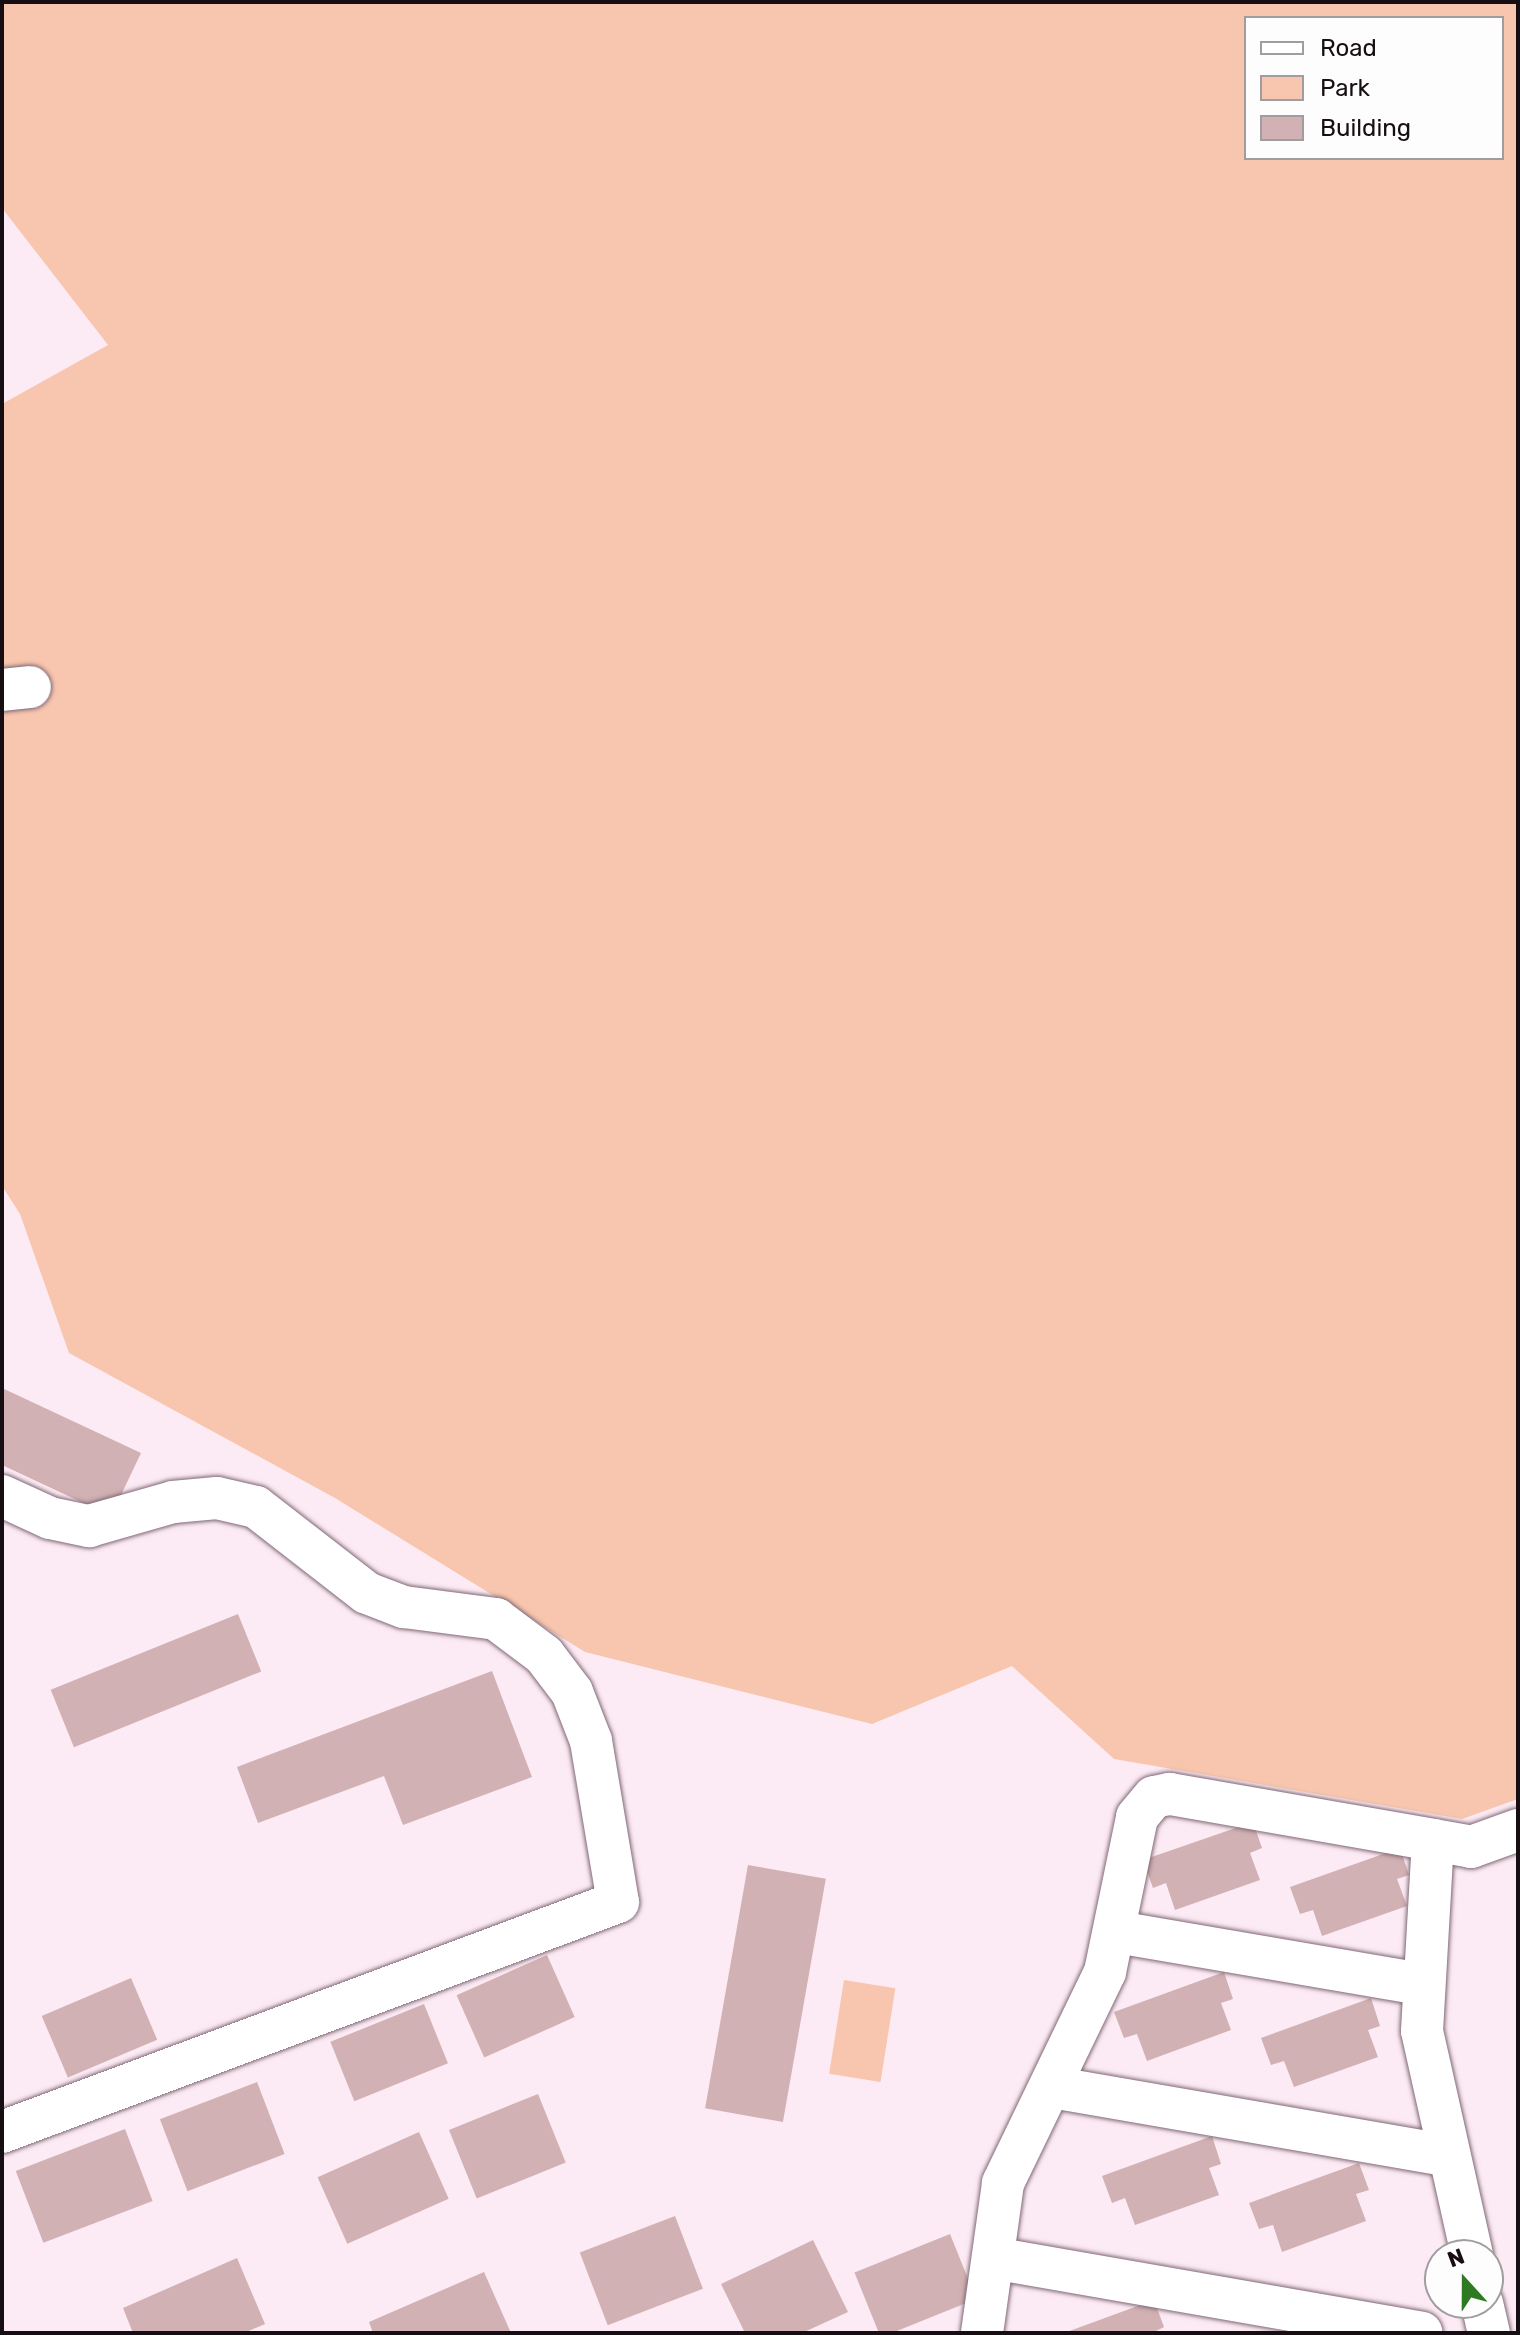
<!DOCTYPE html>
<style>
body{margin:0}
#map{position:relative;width:1520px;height:2335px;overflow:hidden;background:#fcebf4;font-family:Rubik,sans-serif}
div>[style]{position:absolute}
.green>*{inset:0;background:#f8c6ae;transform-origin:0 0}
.building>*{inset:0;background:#d1b1b3;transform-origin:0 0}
.roads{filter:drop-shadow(0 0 2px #806876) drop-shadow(0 0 2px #806876)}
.street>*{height:42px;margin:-21px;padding:0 21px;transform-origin:21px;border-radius:21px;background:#fff}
span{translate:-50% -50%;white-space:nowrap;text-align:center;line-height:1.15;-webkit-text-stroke:6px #fdfdfd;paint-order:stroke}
.frame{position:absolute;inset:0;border:4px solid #170e13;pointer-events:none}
.legend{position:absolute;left:1244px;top:16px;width:260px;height:144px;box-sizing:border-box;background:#fdfdfd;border:2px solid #a19d9f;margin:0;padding:10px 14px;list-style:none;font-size:24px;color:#170e13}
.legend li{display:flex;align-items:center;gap:16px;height:40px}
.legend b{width:40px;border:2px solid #a19d9f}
.north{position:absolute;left:1424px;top:2239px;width:80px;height:80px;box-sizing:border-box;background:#fdfdfd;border:2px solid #a19d9f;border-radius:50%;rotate:339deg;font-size:22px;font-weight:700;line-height:32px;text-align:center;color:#170e13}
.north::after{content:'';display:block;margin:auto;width:28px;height:36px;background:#2e7a22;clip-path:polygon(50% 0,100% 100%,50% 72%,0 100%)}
</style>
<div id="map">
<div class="green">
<div style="clip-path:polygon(evenodd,2px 2px,1518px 2px,1518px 1799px,1462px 1819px,1114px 1759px,1012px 1666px,872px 1724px,585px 1652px,335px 1498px,69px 1353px,20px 1214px,2px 1186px,2px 404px,108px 345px,2px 208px,2px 2px,1246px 18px,1502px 18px,1502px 158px,1246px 158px,1246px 18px)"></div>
<div style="left:844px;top:1980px;width:52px;height:95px;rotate:9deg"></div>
</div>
<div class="building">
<div style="clip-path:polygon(2px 1388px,141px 1453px,111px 1516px,2px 1465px)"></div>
<div style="left:238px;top:1614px;width:62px;height:202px;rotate:68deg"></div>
<div style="clip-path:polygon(492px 1671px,532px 1777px,403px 1825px,384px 1776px,258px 1823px,237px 1767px)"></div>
<div style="clip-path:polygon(1253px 1822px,1262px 1848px,1250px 1853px,1260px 1880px,1175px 1910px,1166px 1883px,1153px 1888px,1143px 1860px)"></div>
<div style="clip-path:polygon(1400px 1848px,1409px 1875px,1397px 1879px,1407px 1906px,1322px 1936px,1313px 1910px,1300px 1914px,1290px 1887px)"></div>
<div style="left:748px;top:1865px;width:79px;height:247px;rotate:10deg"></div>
<div style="left:547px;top:1955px;width:68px;height:99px;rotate:66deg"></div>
<div style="clip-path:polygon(1224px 1972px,1233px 1999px,1221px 2003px,1231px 2030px,1147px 2061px,1137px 2034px,1124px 2038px,1114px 2012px)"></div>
<div style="left:131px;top:1978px;width:67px;height:97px;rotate:67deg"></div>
<div style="clip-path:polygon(1371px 1998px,1380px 2026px,1368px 2030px,1378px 2057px,1294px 2087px,1284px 2061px,1271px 2065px,1261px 2038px)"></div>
<div style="left:424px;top:2004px;width:64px;height:101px;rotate:68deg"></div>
<div style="left:257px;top:2082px;width:77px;height:104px;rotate:69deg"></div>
<div style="left:538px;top:2094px;width:74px;height:96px;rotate:68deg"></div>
<div style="left:125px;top:2129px;width:77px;height:117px;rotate:69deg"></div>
<div style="left:419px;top:2132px;width:73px;height:111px;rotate:66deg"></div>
<div style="clip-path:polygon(1212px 2136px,1221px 2164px,1209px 2168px,1219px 2195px,1135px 2225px,1125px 2198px,1112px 2203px,1102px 2176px)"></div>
<div style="clip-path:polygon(1359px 2163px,1369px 2190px,1356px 2194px,1366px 2221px,1282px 2252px,1273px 2225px,1259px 2229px,1249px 2203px)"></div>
<div style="left:675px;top:2216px;width:78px;height:102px;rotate:69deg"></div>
<div style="left:950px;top:2234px;width:70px;height:103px;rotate:68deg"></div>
<div style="clip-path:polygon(813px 2240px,848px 2312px,802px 2333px,745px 2333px,721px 2284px)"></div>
<div style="clip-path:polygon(237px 2258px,265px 2324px,244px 2333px,133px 2333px,123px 2308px)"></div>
<div style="clip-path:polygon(484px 2272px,511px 2333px,373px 2333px,369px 2322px)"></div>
<div style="clip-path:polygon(1154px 2300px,1164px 2327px,1152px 2333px,1064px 2333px)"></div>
</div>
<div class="roads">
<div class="street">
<div style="left:2px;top:690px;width:28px;rotate:-6deg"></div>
<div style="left:2px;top:1496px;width:53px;rotate:24.6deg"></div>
<div style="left:50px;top:1518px;width:40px;rotate:12deg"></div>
<div style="left:89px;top:1526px;width:87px;rotate:-15.9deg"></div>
<div style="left:173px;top:1502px;width:44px;rotate:-5.2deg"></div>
<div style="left:217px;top:1498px;width:40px;rotate:13deg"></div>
<div style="left:256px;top:1507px;width:140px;rotate:37.8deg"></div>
<div style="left:367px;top:1593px;width:40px;rotate:21deg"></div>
<div style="left:404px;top:1607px;width:93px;rotate:7.4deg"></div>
<div style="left:496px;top:1619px;width:60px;rotate:36.9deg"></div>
<div style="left:544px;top:1655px;width:46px;rotate:52.9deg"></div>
<div style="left:572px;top:1692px;width:53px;rotate:68.8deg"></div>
<div style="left:591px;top:1741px;width:163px;rotate:80.5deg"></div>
<div style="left:618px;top:1902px;width:658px;rotate:159.53deg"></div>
<div style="left:1433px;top:1840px;width:39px;rotate:10deg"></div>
<div style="left:1471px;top:1847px;width:50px;rotate:-19.9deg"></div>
<div style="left:1117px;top:1932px;width:308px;rotate:9.7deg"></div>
<div style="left:1051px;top:2087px;width:404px;rotate:9.8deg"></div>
<div style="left:993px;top:2258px;width:435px;rotate:9.9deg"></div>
<div style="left:1482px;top:2303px;width:31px;rotate:77deg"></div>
<div style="left:982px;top:2333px;width:151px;rotate:-82deg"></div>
<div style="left:1003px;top:2183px;width:234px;rotate:-64.2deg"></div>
<div style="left:1105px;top:1972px;width:158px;rotate:-78.3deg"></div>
<div style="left:1137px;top:1817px;width:26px;rotate:-50deg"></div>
<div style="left:1154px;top:1797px;width:16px;rotate:-11deg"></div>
<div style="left:1170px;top:1794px;width:267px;rotate:9.9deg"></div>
<div style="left:1433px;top:1840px;width:191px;rotate:93.3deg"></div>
<div style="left:1422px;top:2031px;width:230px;rotate:77.4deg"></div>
</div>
</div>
<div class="frame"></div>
<ul class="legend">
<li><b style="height:10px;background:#fff"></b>Road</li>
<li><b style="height:22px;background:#f8c6ae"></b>Park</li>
<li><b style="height:22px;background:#d1b1b3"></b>Building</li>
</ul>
<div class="north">N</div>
</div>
